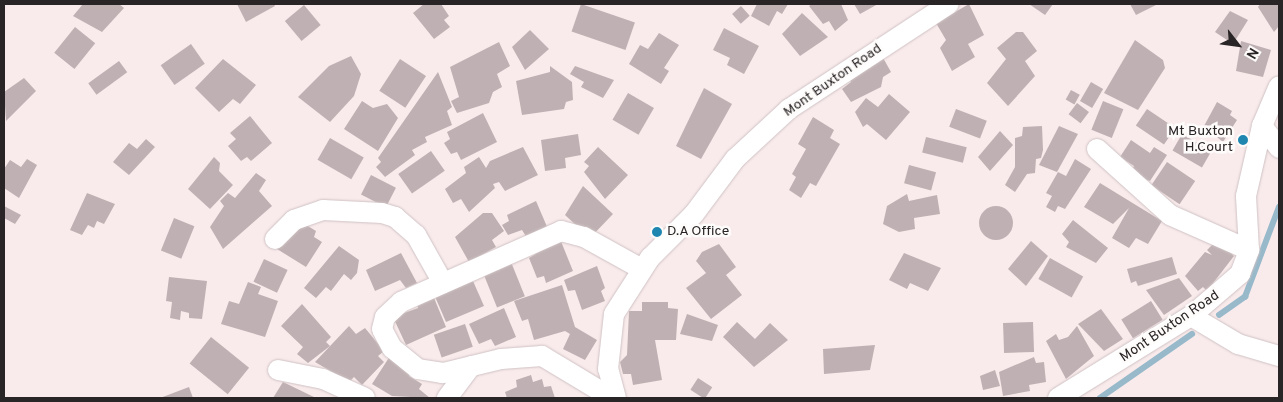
<!DOCTYPE html>
<style>
body{margin:0}
#map{position:relative;width:1283px;height:402px;overflow:hidden;background:#f9ebec;font-family:Overpass,sans-serif}
div>[style]{position:absolute}
.stream>*{height:5.5px;margin:-2.75px;padding:0 2.75px;transform-origin:2.75px;border-radius:2.75px;background:#97b9ca}
.building>*{inset:0;background:#bfb1b3;transform-origin:0 0}
.round{border-radius:50%}
.roads{filter:drop-shadow(0 0 1px #d0c2c4) drop-shadow(0 0 1px #d0c2c4)}
.minor>*{height:20px;margin:-10px;padding:0 10px;transform-origin:10px;border-radius:10px;background:#fff}
.dots>*{width:14px;height:14px;translate:-50% -50%;box-sizing:border-box;border:2px solid #fefbfb;border-radius:50%}
span{translate:-50% -50%;white-space:nowrap;text-align:center;line-height:1.15;-webkit-text-stroke:5px #fefbfb;paint-order:stroke}
.street-label{font-size:14px;color:#292425}
.poi-label{font-size:14px;color:#292425}
.right{translate:-100% -50%;text-align:right}
.left{translate:0 -50%;text-align:left}
.frame{position:absolute;inset:0;border:5px solid #292425;pointer-events:none}
.north{position:absolute;left:1213px;top:20px;width:50px;height:50px;-webkit-text-stroke:4px #fefbfb;paint-order:stroke;rotate:120deg;font-size:14px;font-weight:700;line-height:20px;text-align:center;color:#292425}
.north::after{content:'';display:block;margin:auto;width:18px;height:22px;background:#292425;clip-path:polygon(50% 0,100% 100%,50% 72%,0 100%)}
</style>
<div id="map">
<div class="stream">
<div style="left:1219px;top:315px;width:32px;rotate:-35deg"></div>
<div style="left:1245px;top:297px;width:96px;rotate:-69.3deg"></div>
<div style="left:1100px;top:398px;width:112px;rotate:-34.8deg"></div>
</div>
<div class="building">
<div style="clip-path:polygon(83px 4px,119px 4px,124px 8px,102px 32px,73px 16px)"></div>
<div style="clip-path:polygon(237px 4px,274px 4px,275px 6px,246px 22px)"></div>
<div style="clip-path:polygon(424px 4px,441px 4px,449px 16px,444px 20px,450px 27px,434px 39px,413px 13px)"></div>
<div style="left:581px;top:4px;width:57px;height:29px;rotate:19deg"></div>
<div style="clip-path:polygon(757px 4px,788px 4px,782px 14px,777px 11px,769px 26px,751px 16px)"></div>
<div style="clip-path:polygon(812px 4px,841px 4px,848px 20px,835px 31px,829px 21px,823px 24px,809px 6px)"></div>
<div style="clip-path:polygon(854px 4px,878px 4px,860px 14px)"></div>
<div style="clip-path:polygon(969px 4px,984px 35px,968px 44px,975px 57px,952px 71px,940px 48px,946px 40px,936px 23px)"></div>
<div style="clip-path:polygon(1029px 4px,1053px 4px,1045px 15px)"></div>
<div style="clip-path:polygon(1130px 4px,1155px 4px,1156px 5px,1136px 15px)"></div>
<div style="clip-path:polygon(1260px 4px,1279px 4px,1279px 26px,1274px 32px,1258px 7px)"></div>
<div style="left:304px;top:5px;width:26px;height:25px;rotate:50deg"></div>
<div style="left:741px;top:6px;width:13px;height:12px;rotate:48deg"></div>
<div style="clip-path:polygon(1230px 11px,1248px 20px,1233px 44px,1215px 32px)"></div>
<div style="clip-path:polygon(802px 13px,828px 37px,800px 56px,782px 34px)"></div>
<div style="left:75px;top:27px;width:26px;height:33px;rotate:39deg"></div>
<div style="clip-path:polygon(724px 28px,759px 46px,744px 74px,727px 65px,730px 58px,713px 50px)"></div>
<div style="clip-path:polygon(530px 30px,549px 49px,525px 70px,512px 47px)"></div>
<div style="clip-path:polygon(1016px 32px,1023px 32px,1037px 51px,1025px 61px,1035px 76px,1008px 106px,987px 83px,1006px 59px,997px 48px)"></div>
<div style="clip-path:polygon(659px 33px,679px 45px,664px 68px,669px 71px,661px 84px,629px 64px,640px 45px,648px 49px)"></div>
<div style="clip-path:polygon(1135px 40px,1163px 60px,1165px 68px,1138px 110px,1104px 93px)"></div>
<div style="clip-path:polygon(1241px 41px,1271px 50px,1263px 77px,1236px 71px)"></div>
<div style="clip-path:polygon(499px 42px,510px 66px,497px 74px,502px 87px,493px 92px,489px 103px,457px 113px,451px 101px,459px 97px,450px 67px)"></div>
<div style="left:191px;top:44px;width:24px;height:37px;rotate:55deg"></div>
<div style="clip-path:polygon(351px 56px,361px 74px,354px 96px,330px 122px,298px 97px,329px 66px)"></div>
<div style="clip-path:polygon(882px 56px,891px 72px,883px 77px,881px 87px,851px 102px,842px 89px,851px 82px,849px 78px)"></div>
<div style="clip-path:polygon(223px 59px,256px 85px,240px 104px,233px 99px,219px 112px,195px 88px)"></div>
<div style="left:400px;top:59px;width:31px;height:38px;rotate:33deg"></div>
<div style="left:119px;top:61px;width:14px;height:38px;rotate:54deg"></div>
<div style="clip-path:polygon(550px 66px,572px 82px,573px 100px,566px 102px,564px 109px,522px 115px,516px 81px,550px 72px)"></div>
<div style="clip-path:polygon(575px 66px,614px 80px,603px 98px,581px 87px,584px 82px,570px 74px)"></div>
<div style="clip-path:polygon(438px 72px,452px 107px,447px 111px,452px 125px,425px 137px,427px 142px,412px 150px,415px 155px,385px 177px,376px 167px,381px 162px,378px 158px)"></div>
<div style="clip-path:polygon(24px 78px,36px 91px,6px 121px,4px 92px)"></div>
<div style="left:1091px;top:82px;width:14px;height:22px;rotate:30deg"></div>
<div style="clip-path:polygon(704px 88px,732px 104px,701px 159px,676px 146px)"></div>
<div style="left:1071px;top:90px;width:10px;height:11px;rotate:29deg"></div>
<div style="left:628px;top:93px;width:30px;height:31px;rotate:30deg"></div>
<div style="clip-path:polygon(889px 94px,910px 112px,886px 140px,867px 124px,863px 127px,855px 112px,866px 98px,878px 107px)"></div>
<div style="clip-path:polygon(362px 101px,373px 108px,387px 104px,398px 118px,378px 151px,344px 129px)"></div>
<div style="left:1103px;top:101px;width:22px;height:31px;rotate:22deg"></div>
<div style="clip-path:polygon(1217px 102px,1232px 111px,1230px 115px,1237px 120px,1223px 142px,1204px 126px)"></div>
<div style="left:1077px;top:103px;width:15px;height:14px;rotate:37deg"></div>
<div style="left:956px;top:109px;width:33px;height:19px;rotate:21deg"></div>
<div style="left:1147px;top:109px;width:34px;height:20px;rotate:34deg"></div>
<div style="clip-path:polygon(483px 113px,497px 142px,461px 160px,457px 152px,451px 154px,444px 143px,450px 139px,447px 132px)"></div>
<div style="clip-path:polygon(250px 116px,272px 143px,251px 161px,247px 157px,241px 161px,228px 146px,236px 139px,230px 133px)"></div>
<div style="clip-path:polygon(813px 117px,834px 130px,830px 138px,840px 144px,816px 186px,810px 183px,801px 198px,789px 190px,796px 177px,792px 174px,806px 149px,798px 144px)"></div>
<div style="clip-path:polygon(1042px 126px,1043px 150px,1041px 158px,1036px 159px,1035px 173px,1027px 174px,1015px 192px,1005px 185px,1015px 167px,1015px 138px,1022px 136px,1023px 127px)"></div>
<div style="clip-path:polygon(1059px 126px,1078px 134px,1057px 172px,1039px 165px)"></div>
<div style="clip-path:polygon(1000px 131px,1013px 145px,990px 171px,978px 157px)"></div>
<div style="clip-path:polygon(578px 134px,581px 155px,565px 158px,566px 168px,545px 171px,541px 140px)"></div>
<div style="left:1182px;top:134px;width:34px;height:19px;rotate:30deg"></div>
<div style="left:926px;top:137px;width:42px;height:16px;rotate:14deg"></div>
<div style="left:330px;top:138px;width:39px;height:25px;rotate:30deg"></div>
<div style="clip-path:polygon(146px 139px,155px 147px,129px 175px,113px 162px,129px 143px,137px 149px)"></div>
<div style="clip-path:polygon(1131px 140px,1150px 153px,1154px 147px,1167px 155px,1150px 181px,1130px 174px,1134px 166px,1120px 157px)"></div>
<div style="clip-path:polygon(523px 147px,538px 175px,505px 191px,499px 182px,493px 184px,495px 188px,469px 212px,461px 199px,453px 203px,445px 189px,466px 173px,464px 167px,479px 157px,486px 168px,490px 161px)"></div>
<div style="clip-path:polygon(598px 147px,628px 175px,605px 199px,584px 172px,589px 166px,584px 162px)"></div>
<div style="left:431px;top:151px;width:24px;height:40px;rotate:55deg"></div>
<div style="clip-path:polygon(214px 157px,220px 163px,219px 171px,233px 185px,210px 209px,188px 189px)"></div>
<div style="clip-path:polygon(27px 159px,37px 165px,19px 198px,4px 188px,4px 169px,10px 160px,21px 167px)"></div>
<div style="clip-path:polygon(1075px 159px,1091px 169px,1065px 209px,1058px 206px,1055px 212px,1046px 207px,1052px 196px,1046px 193px,1058px 172px,1066px 176px)"></div>
<div style="left:1167px;top:162px;width:34px;height:28px;rotate:34deg"></div>
<div style="left:909px;top:165px;width:28px;height:19px;rotate:15deg"></div>
<div style="clip-path:polygon(256px 173px,266px 180px,259px 191px,272px 206px,223px 249px,210px 227px,224px 206px,220px 201px,228px 193px,235px 198px)"></div>
<div style="left:371px;top:175px;width:28px;height:22px;rotate:27deg"></div>
<div style="clip-path:polygon(1100px 183px,1162px 221px,1148px 244px,1136px 238px,1129px 248px,1112px 238px,1129px 208px,1113px 224px,1084px 207px)"></div>
<div style="clip-path:polygon(583px 186px,613px 214px,590px 238px,565px 215px)"></div>
<div style="clip-path:polygon(87px 193px,115px 204px,104px 224px,97px 221px,94px 228px,88px 225px,82px 235px,70px 230px)"></div>
<div style="clip-path:polygon(907px 194px,909px 201px,937px 195px,940px 214px,914px 218px,915px 229px,899px 232px,883px 224px,887px 206px)"></div>
<div style="clip-path:polygon(536px 201px,548px 229px,527px 238px,522px 230px,508px 235px,502px 225px,509px 221px,507px 215px)"></div>
<div style="clip-path:polygon(4px 206px,21px 215px,15px 224px,4px 218px)"></div>
<div class="round" style="left:979px;top:206px;width:34px;height:34px"></div>
<div style="clip-path:polygon(483px 213px,492px 213px,504px 231px,492px 240px,496px 247px,469px 262px,455px 237px)"></div>
<div style="left:174px;top:218px;width:22px;height:35px;rotate:22deg"></div>
<div style="clip-path:polygon(298px 220px,316px 231px,314px 237px,322px 242px,306px 267px,277px 249px)"></div>
<div style="clip-path:polygon(1073px 220px,1108px 248px,1096px 263px,1066px 247px,1069px 242px,1062px 234px)"></div>
<div style="clip-path:polygon(560px 239px,573px 271px,546px 283px,544px 276px,537px 278px,529px 258px)"></div>
<div style="clip-path:polygon(1217px 240px,1234px 256px,1207px 291px,1203px 287px,1198px 291px,1185px 276px,1205px 252px,1212px 255px,1207px 250px)"></div>
<div style="clip-path:polygon(1031px 241px,1048px 256px,1026px 286px,1008px 269px)"></div>
<div style="clip-path:polygon(719px 244px,736px 267px,726px 275px,742px 295px,711px 319px,686px 288px,706px 273px,696px 261px,702px 252px)"></div>
<div style="clip-path:polygon(339px 246px,359px 260px,357px 273px,351px 280px,344px 274px,331px 291px,326px 287px,316px 298px,304px 288px)"></div>
<div style="clip-path:polygon(401px 253px,417px 283px,406px 288px,400px 280px,375px 291px,366px 270px)"></div>
<div style="clip-path:polygon(904px 253px,941px 268px,928px 291px,910px 283px,907px 289px,889px 280px)"></div>
<div style="clip-path:polygon(1172px 257px,1177px 274px,1138px 286px,1136px 281px,1131px 283px,1127px 269px)"></div>
<div style="left:1050px;top:258px;width:38px;height:24px;rotate:29deg"></div>
<div style="left:264px;top:259px;width:26px;height:25px;rotate:25deg"></div>
<div style="left:511px;top:262px;width:37px;height:30px;rotate:68deg"></div>
<div style="clip-path:polygon(597px 266px,605px 288px,601px 291px,605px 301px,582px 310px,575px 290px,568px 291px,564px 280px)"></div>
<div style="clip-path:polygon(169px 277px,207px 281px,202px 319px,189px 318px,189px 313px,181px 311px,180px 320px,170px 318px,172px 302px,166px 301px)"></div>
<div style="clip-path:polygon(1179px 278px,1192px 296px,1164px 315px,1146px 290px)"></div>
<div style="clip-path:polygon(473px 281px,484px 306px,446px 322px,433px 292px)"></div>
<div style="clip-path:polygon(248px 282px,261px 287px,258px 294px,278px 301px,265px 337px,221px 324px,229px 301px,239px 304px)"></div>
<div style="clip-path:polygon(562px 285px,575px 327px,597px 340px,585px 360px,563px 349px,570px 334px,565px 331px,534px 340px,528px 319px,522px 321px,514px 301px)"></div>
<div style="clip-path:polygon(432px 293px,446px 327px,406px 345px,393px 317px,418px 308px,416px 300px)"></div>
<div style="left:1151px;top:301px;width:22px;height:35px;rotate:58deg"></div>
<div style="clip-path:polygon(642px 302px,668px 302px,668px 308px,678px 309px,676px 340px,655px 340px,662px 380px,633px 385px,631px 374px,623px 374px,620px 362px,627px 355px,629px 311px,642px 311px)"></div>
<div style="clip-path:polygon(302px 304px,331px 337px,326px 342px,330px 346px,308px 363px,297px 354px,303px 347px,281px 326px)"></div>
<div style="clip-path:polygon(504px 308px,516px 337px,495px 346px,491px 339px,479px 344px,469px 324px)"></div>
<div style="clip-path:polygon(1101px 309px,1123px 339px,1104px 351px,1078px 324px)"></div>
<div style="clip-path:polygon(687px 314px,718px 325px,712px 341px,680px 334px)"></div>
<div style="clip-path:polygon(737px 322px,755px 339px,770px 323px,788px 340px,754px 367px,723px 337px)"></div>
<div style="left:1033px;top:322px;width:30px;height:30px;rotate:88deg"></div>
<div style="left:465px;top:324px;width:24px;height:33px;rotate:71deg"></div>
<div style="clip-path:polygon(349px 326px,356px 334px,365px 328px,384px 351px,378px 356px,384px 362px,362px 385px,354px 377px,349px 382px,315px 362px)"></div>
<div style="clip-path:polygon(1077px 326px,1094px 356px,1066px 379px,1046px 341px,1056px 334px,1059px 340px,1068px 337px)"></div>
<div style="left:211px;top:337px;width:49px;height:34px;rotate:39deg"></div>
<div style="clip-path:polygon(875px 345px,870px 370px,824px 374px,823px 349px)"></div>
<div style="clip-path:polygon(390px 356px,412px 370px,409px 376px,422px 384px,419px 389px,430px 398px,392px 396px,372px 384px)"></div>
<div style="clip-path:polygon(1034px 357px,1036px 363px,1044px 362px,1046px 382px,1029px 385px,1030px 391px,1003px 396px,999px 372px)"></div>
<div style="clip-path:polygon(995px 370px,1000px 386px,983px 390px,980px 376px)"></div>
<div style="clip-path:polygon(531px 375px,533px 382px,542px 379px,544px 387px,551px 386px,555px 398px,507px 398px,505px 392px,517px 387px,516px 380px)"></div>
<div style="left:698px;top:378px;width:17px;height:14px;rotate:33deg"></div>
<div style="clip-path:polygon(283px 382px,316px 398px,273px 398px)"></div>
<div style="clip-path:polygon(189px 387px,193px 398px,160px 398px)"></div>
</div>
<div class="roads">
<div class="minor">
<div style="left:1262px;top:126px;width:28px;rotate:52deg"></div>
<div style="left:1097px;top:149px;width:98px;rotate:42.1deg"></div>
<div style="left:1170px;top:215px;width:86px;rotate:23.9deg"></div>
<div style="left:275px;top:239px;width:27px;rotate:-45deg"></div>
<div style="left:294px;top:220px;width:31px;rotate:-19deg"></div>
<div style="left:323px;top:210px;width:59px;rotate:2.9deg"></div>
<div style="left:382px;top:213px;width:14px;rotate:17deg"></div>
<div style="left:395px;top:217px;width:28px;rotate:41deg"></div>
<div style="left:416px;top:235px;width:55px;rotate:60.6deg"></div>
<div style="left:1191px;top:316px;width:55px;rotate:30.8deg"></div>
<div style="left:1238px;top:344px;width:43px;rotate:16.3deg"></div>
<div style="left:278px;top:370px;width:46px;rotate:11.3deg"></div>
<div style="left:323px;top:379px;width:46px;rotate:24.3deg"></div>
<div style="left:447px;top:398px;width:40px;rotate:-53deg"></div>
<div style="left:612px;top:398px;width:82px;rotate:-149deg"></div>
<div style="left:542px;top:356px;width:41px;rotate:175.8deg"></div>
<div style="left:501px;top:359px;width:60px;rotate:166.4deg"></div>
<div style="left:443px;top:373px;width:25px;rotate:-171deg"></div>
<div style="left:418px;top:369px;width:33px;rotate:-141deg"></div>
<div style="left:392px;top:348px;width:21px;rotate:-118deg"></div>
<div style="left:382px;top:329px;width:12px;rotate:-76deg"></div>
<div style="left:385px;top:317px;width:22px;rotate:-43deg"></div>
<div style="left:401px;top:302px;width:175px;rotate:-23.9deg"></div>
<div style="left:561px;top:231px;width:24px;rotate:15deg"></div>
<div style="left:584px;top:237px;width:66px;rotate:28.9deg"></div>
<div style="left:616px;top:398px;width:30px;rotate:-105deg"></div>
<div style="left:608px;top:369px;width:55px;rotate:-83.8deg"></div>
<div style="left:614px;top:314px;width:67px;rotate:-57.3deg"></div>
<div style="left:650px;top:258px;width:62px;rotate:-45deg"></div>
<div style="left:694px;top:214px;width:69px;rotate:-53.3deg"></div>
<div style="left:735px;top:159px;width:74px;rotate:-42.8deg"></div>
<div style="left:789px;top:109px;width:191px;rotate:-33.3deg"></div>
<div style="left:1058px;top:398px;width:156px;rotate:-31.7deg"></div>
<div style="left:1191px;top:316px;width:65px;rotate:-40.6deg"></div>
<div style="left:1240px;top:274px;width:26px;rotate:-69deg"></div>
<div style="left:1249px;top:250px;width:54px;rotate:-93.2deg"></div>
<div style="left:1246px;top:196px;width:72px;rotate:-77.1deg"></div>
<div style="left:1262px;top:126px;width:43px;rotate:-67deg"></div>
</div>
</div>
<div class="dots">
<div style="left:1243px;top:140px;background:#1f86af"></div>
<div style="left:657px;top:232px;background:#1f86af"></div>
</div>
<div class="street-label">
<span style="left:833px;top:81px;rotate:-35deg">Mont Buxton Road</span>
<span style="left:1170px;top:327px;rotate:-34deg">Mont Buxton Road</span>
</div>
<div class="poi-label">
<span class="right" style="left:1233px;top:140px">Mt Buxton<br>H.Court</span>
<span class="left" style="left:667px;top:232px">D.A Office</span>
</div>
<div class="frame"></div>
<div class="north">N</div>
</div>
